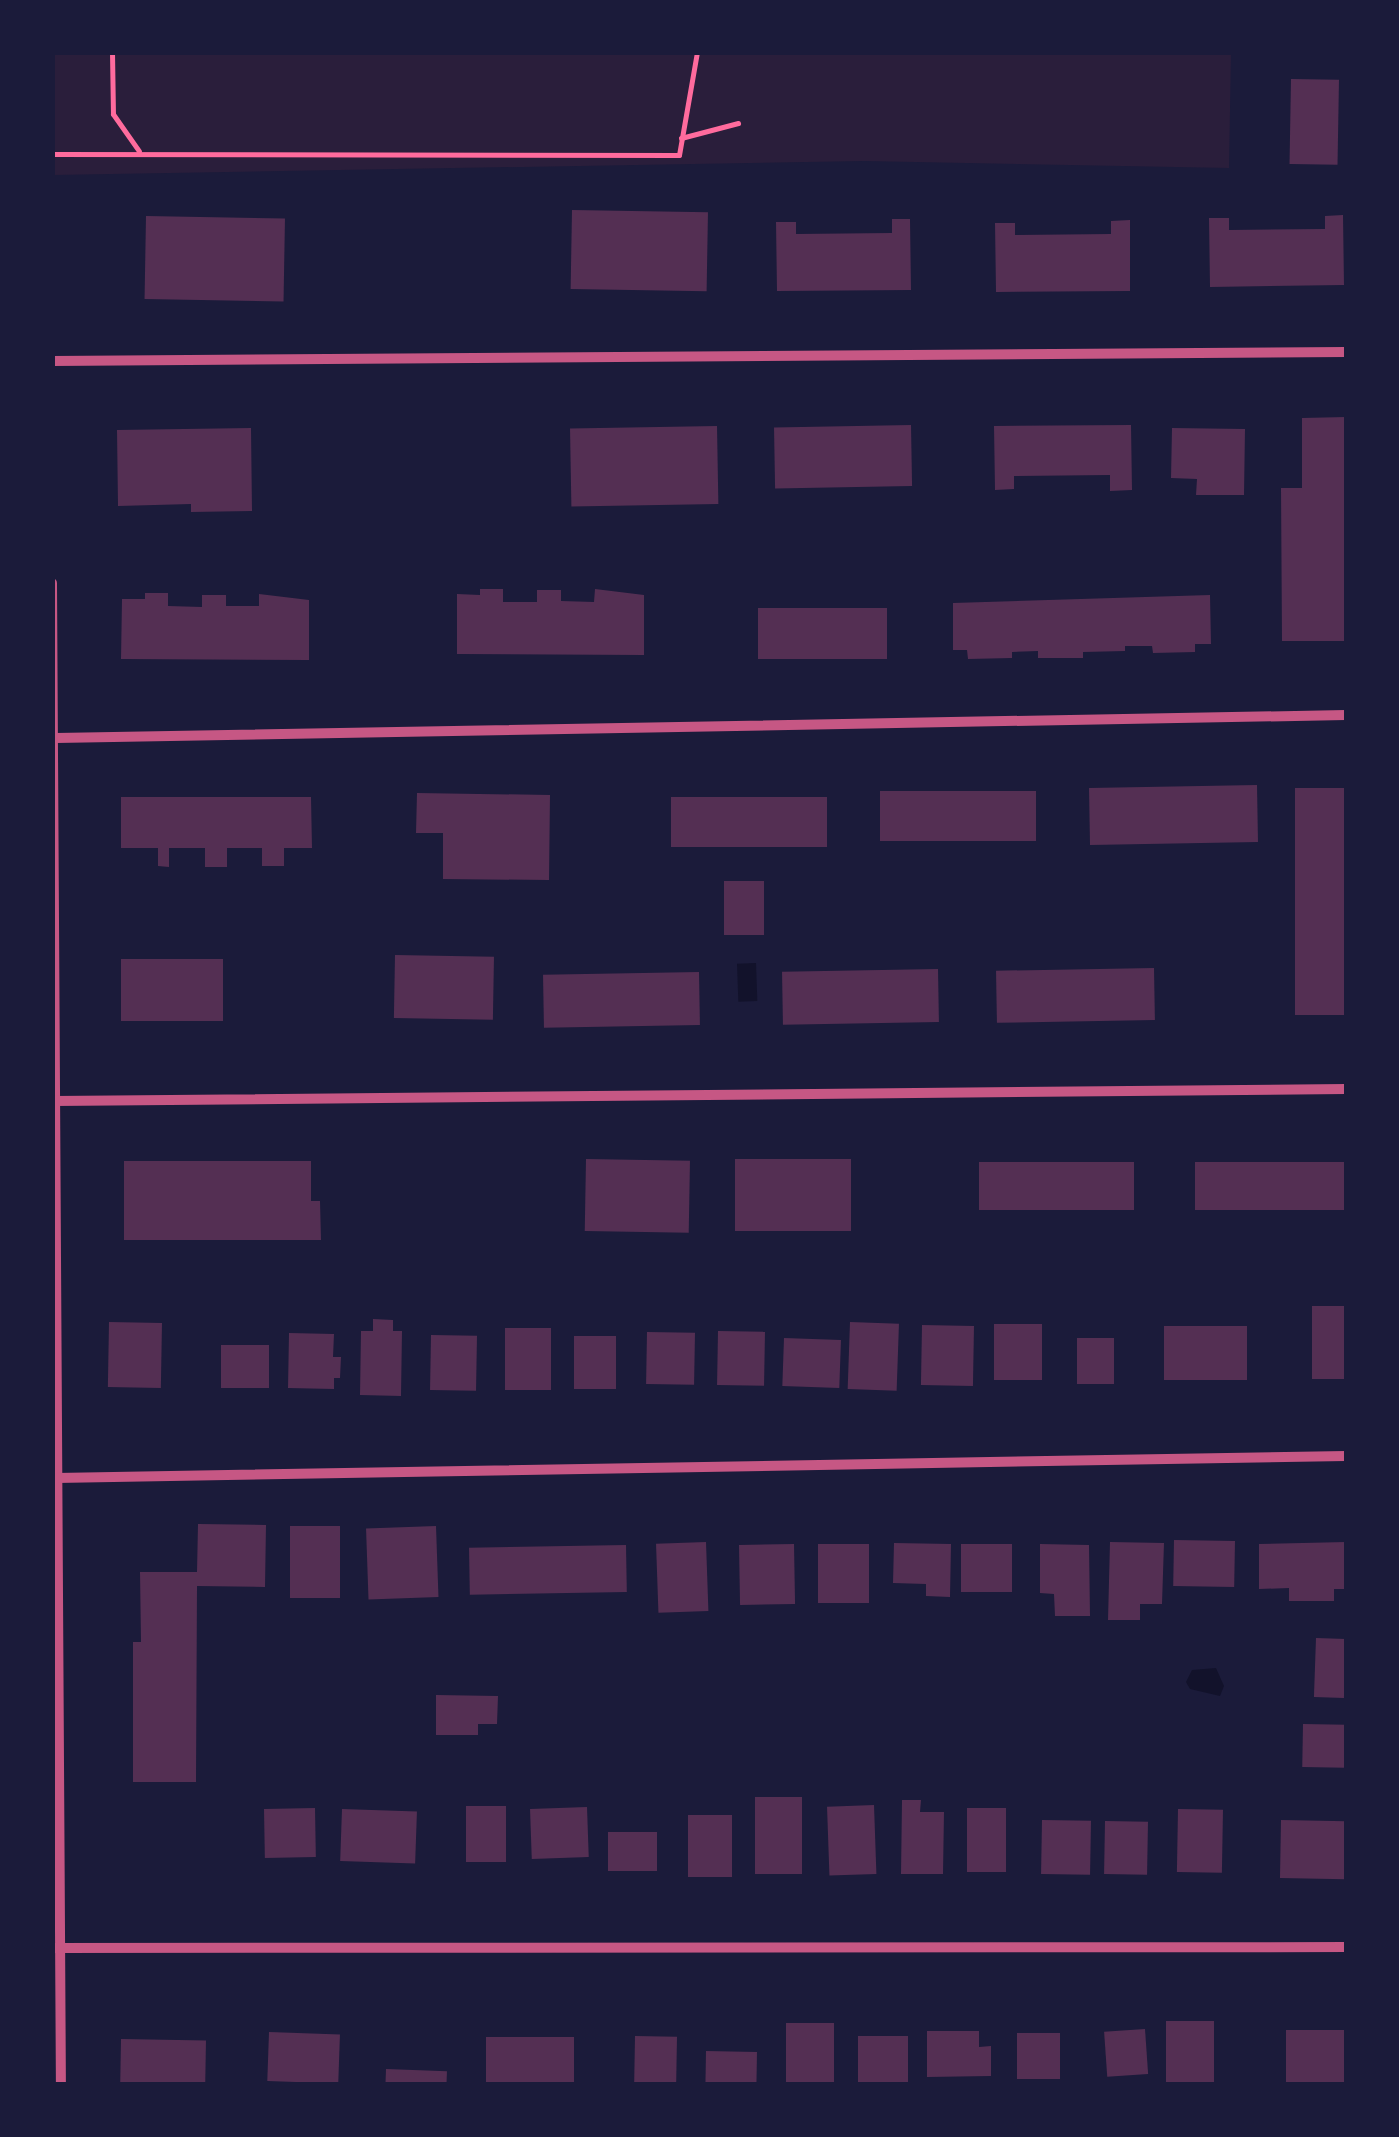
<!DOCTYPE html>
<style>
body{margin:0}
#map{position:relative;width:1399px;height:2137px;overflow:hidden;background:#1b1b3a;font-family:Manrope,sans-serif}
div>[style]{position:absolute}
.green>*{inset:0;background:#2a1e3b}
.water>*{inset:0;background:#12122b;transform-origin:0 0}
.building>*{inset:0;background:#542f53;transform-origin:0 0}
.path>*{height:5px;margin:-2.5px;padding:0 2.5px;transform-origin:2.5px;border-radius:2.5px;background:#ff6b9d}
.minor>*{height:10px;margin:-5px;padding:0 5px;transform-origin:5px;border-radius:5px;background:#c65784}
span{translate:-50% -50%;white-space:nowrap;text-align:center;line-height:1.15;-webkit-text-stroke:9px #1b1b3a;paint-order:stroke}
.frame{position:absolute;inset:0;border:55px solid #1b1b3a;pointer-events:none}
</style>
<div id="map">
<div class="green">
<div style="clip-path:polygon(53px 53px,1231px 53px,1229px 168px,864px 161px,53px 175px)"></div>
</div>
<div class="water">
<div style="left:756px;top:963px;width:38px;height:19px;rotate:88deg"></div>
<div style="clip-path:polygon(1216px 1668px,1224px 1686px,1220px 1696px,1190px 1689px,1186px 1682px,1192px 1670px)"></div>
</div>
<div class="building">
<div style="left:1291px;top:79px;width:48px;height:85px;rotate:1deg"></div>
<div style="left:572px;top:210px;width:136px;height:79px;rotate:1deg"></div>
<div style="clip-path:polygon(1343px 215px,1344px 285px,1210px 287px,1209px 218px,1229px 218px,1229px 230px,1325px 229px,1325px 216px)"></div>
<div style="left:146px;top:216px;width:139px;height:83px;rotate:1deg"></div>
<div style="clip-path:polygon(892px 219px,910px 219px,911px 290px,777px 291px,776px 222px,796px 222px,796px 234px,892px 233px)"></div>
<div style="clip-path:polygon(1130px 220px,1130px 291px,996px 292px,995px 223px,1015px 223px,1015px 235px,1111px 234px,1111px 221px)"></div>
<div style="clip-path:polygon(1346px 417px,1346px 641px,1282px 641px,1281px 488px,1302px 488px,1302px 418px)"></div>
<div style="left:911px;top:425px;width:61px;height:137px;rotate:89deg"></div>
<div style="clip-path:polygon(1131px 425px,1132px 490px,1110px 491px,1110px 475px,1014px 476px,1014px 489px,995px 490px,994px 426px)"></div>
<div style="left:717px;top:426px;width:78px;height:147px;rotate:89deg"></div>
<div style="clip-path:polygon(251px 428px,252px 511px,191px 512px,191px 504px,118px 506px,117px 430px)"></div>
<div style="clip-path:polygon(1172px 428px,1245px 429px,1244px 495px,1196px 495px,1197px 479px,1171px 478px)"></div>
<div style="clip-path:polygon(480px 589px,503px 589px,503px 602px,537px 602px,537px 590px,561px 590px,561px 601px,594px 602px,595px 589px,644px 595px,644px 655px,457px 654px,457px 594px,480px 595px)"></div>
<div style="clip-path:polygon(145px 593px,168px 593px,168px 606px,202px 607px,202px 595px,226px 595px,226px 606px,259px 606px,259px 594px,309px 600px,309px 660px,121px 659px,122px 599px,145px 599px)"></div>
<div style="clip-path:polygon(1210px 595px,1211px 644px,1195px 644px,1195px 652px,1153px 653px,1152px 646px,1125px 646px,1125px 651px,1083px 652px,1083px 658px,1038px 658px,1038px 651px,1012px 652px,1012px 658px,968px 659px,967px 650px,953px 650px,953px 603px)"></div>
<div style="left:758px;top:608px;width:129px;height:51px"></div>
<div style="left:1257px;top:785px;width:57px;height:168px;rotate:89deg"></div>
<div style="left:1295px;top:788px;width:51px;height:227px"></div>
<div style="left:880px;top:791px;width:156px;height:50px"></div>
<div style="clip-path:polygon(417px 793px,550px 795px,549px 880px,443px 879px,443px 833px,416px 833px)"></div>
<div style="clip-path:polygon(121px 797px,311px 797px,312px 848px,284px 848px,284px 866px,262px 866px,262px 848px,227px 848px,227px 867px,205px 867px,205px 848px,169px 848px,169px 867px,158px 866px,158px 848px,121px 848px)"></div>
<div style="left:671px;top:797px;width:156px;height:50px"></div>
<div style="left:724px;top:881px;width:40px;height:54px"></div>
<div style="left:395px;top:955px;width:99px;height:63px;rotate:1deg"></div>
<div style="left:121px;top:959px;width:102px;height:62px"></div>
<div style="left:1154px;top:968px;width:52px;height:158px;rotate:89deg"></div>
<div style="left:938px;top:969px;width:53px;height:156px;rotate:89deg"></div>
<div style="left:699px;top:972px;width:53px;height:156px;rotate:89deg"></div>
<div style="left:586px;top:1159px;width:104px;height:72px;rotate:1deg"></div>
<div style="left:735px;top:1159px;width:116px;height:72px"></div>
<div style="clip-path:polygon(124px 1161px,311px 1161px,311px 1201px,320px 1201px,321px 1240px,124px 1240px)"></div>
<div style="left:1134px;top:1162px;width:48px;height:155px;rotate:90deg"></div>
<div style="left:1346px;top:1162px;width:48px;height:151px;rotate:90deg"></div>
<div style="left:1346px;top:1306px;width:73px;height:34px;rotate:90deg"></div>
<div style="clip-path:polygon(373px 1319px,393px 1320px,393px 1331px,402px 1331px,401px 1396px,360px 1395px,361px 1331px,373px 1331px)"></div>
<div style="left:109px;top:1322px;width:53px;height:65px;rotate:1deg"></div>
<div style="left:850px;top:1322px;width:49px;height:67px;rotate:2deg"></div>
<div style="left:994px;top:1324px;width:48px;height:56px"></div>
<div style="left:922px;top:1325px;width:52px;height:60px;rotate:1deg"></div>
<div style="left:1247px;top:1326px;width:54px;height:83px;rotate:90deg"></div>
<div style="left:505px;top:1328px;width:46px;height:62px"></div>
<div style="left:718px;top:1331px;width:47px;height:54px;rotate:1deg"></div>
<div style="left:647px;top:1332px;width:48px;height:52px;rotate:1deg"></div>
<div style="clip-path:polygon(289px 1333px,334px 1334px,333px 1357px,341px 1357px,340px 1378px,334px 1378px,334px 1389px,288px 1388px)"></div>
<div style="left:431px;top:1335px;width:46px;height:55px;rotate:1deg"></div>
<div style="left:574px;top:1336px;width:42px;height:53px"></div>
<div style="left:784px;top:1338px;width:57px;height:48px;rotate:2deg"></div>
<div style="left:1077px;top:1338px;width:37px;height:46px"></div>
<div style="left:221px;top:1345px;width:48px;height:43px"></div>
<div style="clip-path:polygon(198px 1524px,266px 1525px,265px 1587px,197px 1586px,196px 1782px,133px 1782px,133px 1642px,141px 1642px,140px 1572px,197px 1572px)"></div>
<div style="left:290px;top:1526px;width:50px;height:72px"></div>
<div style="left:436px;top:1526px;width:71px;height:70px;rotate:88deg"></div>
<div style="left:1174px;top:1540px;width:61px;height:46px;rotate:1deg"></div>
<div style="left:706px;top:1542px;width:69px;height:50px;rotate:88deg"></div>
<div style="clip-path:polygon(1110px 1542px,1164px 1543px,1162px 1604px,1140px 1604px,1140px 1620px,1108px 1620px)"></div>
<div style="clip-path:polygon(1346px 1542px,1346px 1589px,1334px 1589px,1334px 1601px,1289px 1601px,1289px 1588px,1259px 1589px,1259px 1544px)"></div>
<div style="clip-path:polygon(894px 1543px,951px 1544px,950px 1597px,926px 1596px,926px 1584px,893px 1583px)"></div>
<div style="left:794px;top:1544px;width:60px;height:55px;rotate:89deg"></div>
<div style="left:818px;top:1544px;width:51px;height:59px"></div>
<div style="left:961px;top:1544px;width:51px;height:48px"></div>
<div style="clip-path:polygon(1040px 1544px,1089px 1545px,1090px 1616px,1055px 1616px,1054px 1594px,1040px 1593px)"></div>
<div style="left:626px;top:1545px;width:47px;height:157px;rotate:89deg"></div>
<div style="left:1316px;top:1638px;width:30px;height:59px;rotate:2deg"></div>
<div style="clip-path:polygon(436px 1695px,498px 1696px,497px 1724px,478px 1724px,478px 1735px,436px 1735px)"></div>
<div style="left:1303px;top:1724px;width:43px;height:43px;rotate:1deg"></div>
<div style="left:755px;top:1797px;width:47px;height:77px"></div>
<div style="clip-path:polygon(902px 1800px,921px 1800px,920px 1812px,944px 1812px,943px 1874px,901px 1874px)"></div>
<div style="left:874px;top:1805px;width:69px;height:47px;rotate:88deg"></div>
<div style="left:466px;top:1806px;width:40px;height:56px"></div>
<div style="left:587px;top:1807px;width:50px;height:57px;rotate:88deg"></div>
<div style="left:315px;top:1808px;width:49px;height:51px;rotate:89deg"></div>
<div style="left:967px;top:1808px;width:39px;height:64px"></div>
<div style="left:342px;top:1809px;width:75px;height:52px;rotate:2deg"></div>
<div style="left:1178px;top:1809px;width:45px;height:63px;rotate:1deg"></div>
<div style="left:688px;top:1815px;width:44px;height:62px"></div>
<div style="left:1042px;top:1820px;width:49px;height:54px;rotate:1deg"></div>
<div style="left:1281px;top:1820px;width:65px;height:58px;rotate:1deg"></div>
<div style="left:1105px;top:1821px;width:43px;height:53px;rotate:1deg"></div>
<div style="left:608px;top:1832px;width:49px;height:39px"></div>
<div style="left:1166px;top:2021px;width:48px;height:63px"></div>
<div style="left:786px;top:2023px;width:48px;height:61px"></div>
<div style="left:1145px;top:2029px;width:45px;height:41px;rotate:86deg"></div>
<div style="left:1346px;top:2030px;width:54px;height:60px;rotate:90deg"></div>
<div style="clip-path:polygon(927px 2031px,979px 2031px,979px 2047px,991px 2046px,991px 2076px,927px 2077px)"></div>
<div style="left:269px;top:2032px;width:71px;height:49px;rotate:2deg"></div>
<div style="left:1060px;top:2033px;width:46px;height:43px;rotate:90deg"></div>
<div style="left:635px;top:2036px;width:42px;height:48px;rotate:1deg"></div>
<div style="left:858px;top:2036px;width:50px;height:48px"></div>
<div style="left:486px;top:2037px;width:88px;height:47px"></div>
<div style="left:121px;top:2039px;width:85px;height:45px;rotate:1deg"></div>
<div style="left:706px;top:2051px;width:51px;height:33px;rotate:1deg"></div>
<div style="left:386px;top:2069px;width:61px;height:15px;rotate:2deg"></div>
</div>
<div class="path">
<div style="left:112px;top:52px;width:62px;rotate:89.1deg"></div>
<div style="left:113px;top:114px;width:45px;rotate:54.9deg"></div>
<div style="left:681px;top:138px;width:59px;rotate:-14.7deg"></div>
<div style="left:52px;top:154px;width:627px;rotate:0.09deg"></div>
<div style="left:679px;top:155px;width:105px;rotate:-80.1deg"></div>
</div>
<div class="minor">
<div style="left:52px;top:361px;width:1294px;rotate:-0.4deg"></div>
<div style="left:52px;top:583px;width:1501px;rotate:89.66deg"></div>
<div style="left:56px;top:738px;width:1290px;rotate:-1.02deg"></div>
<div style="left:54px;top:1101px;width:1292px;rotate:-0.53deg"></div>
<div style="left:56px;top:1478px;width:1290px;rotate:-0.98deg"></div>
<div style="left:53px;top:1948px;width:1293px;rotate:-0.04deg"></div>
</div>
<div class="frame"></div>
</div>
